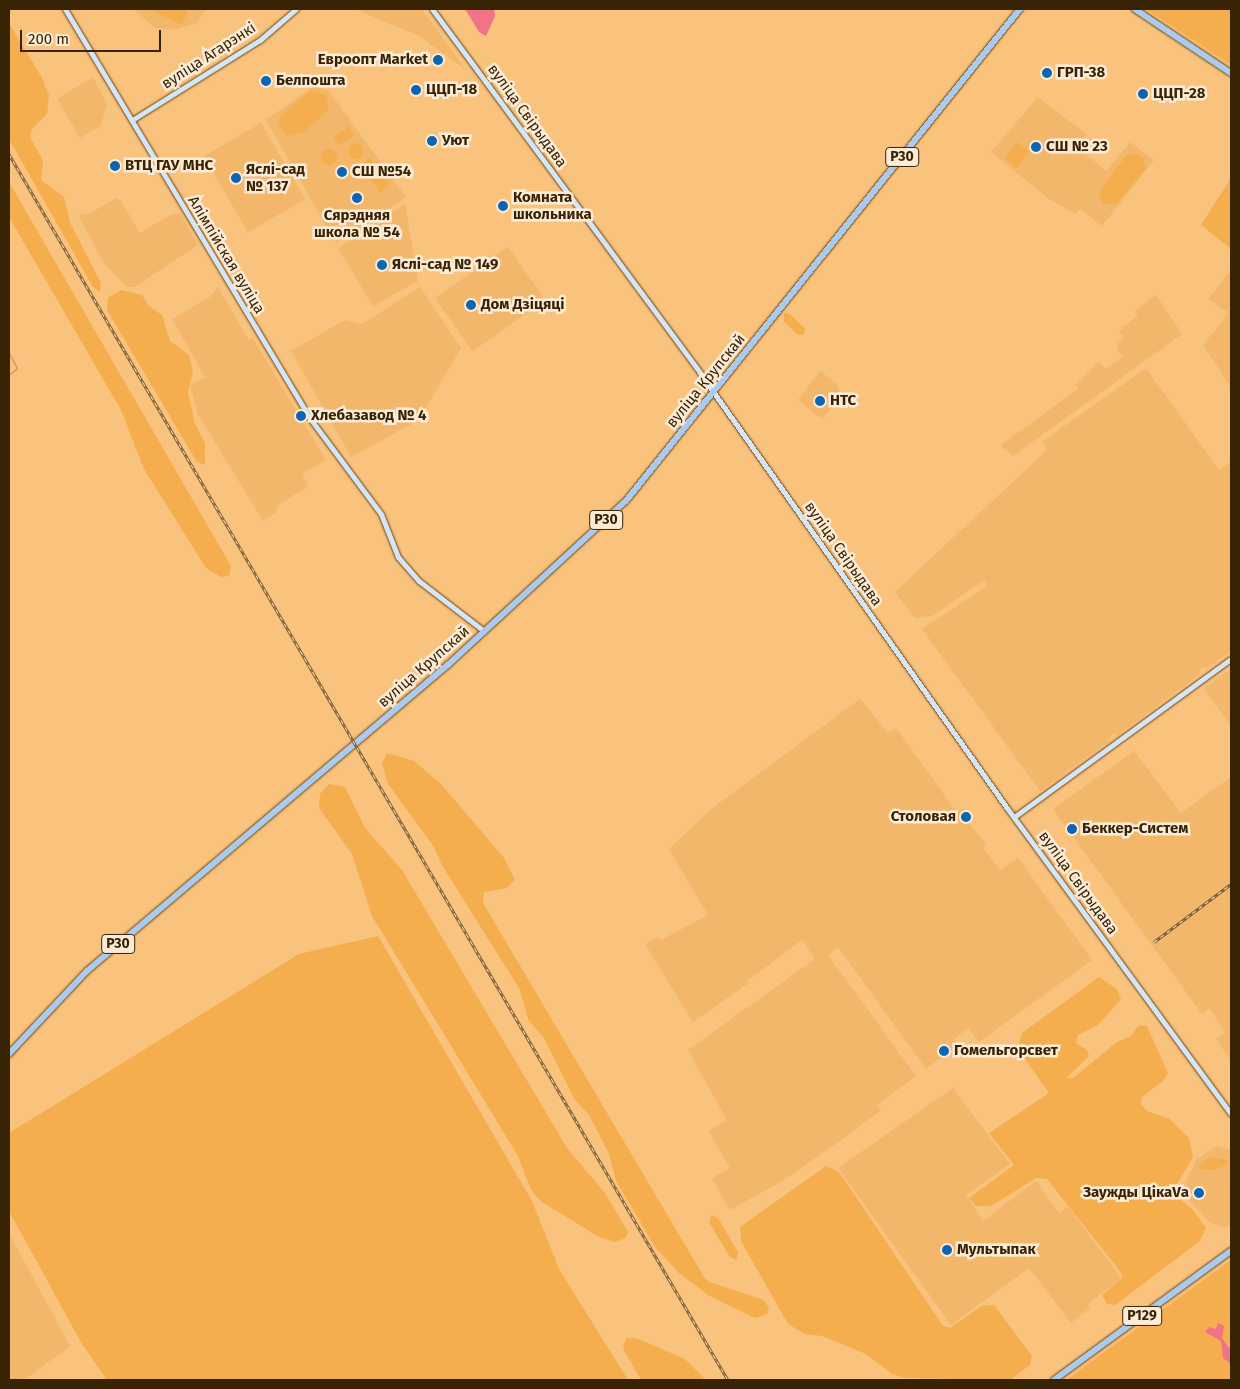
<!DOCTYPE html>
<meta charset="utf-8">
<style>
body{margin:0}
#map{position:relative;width:1240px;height:1389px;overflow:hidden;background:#f9c27d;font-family:"Fira Sans",sans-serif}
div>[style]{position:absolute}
.built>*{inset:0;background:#f3b76c;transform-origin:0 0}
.green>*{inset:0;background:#f5ae4d;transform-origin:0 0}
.round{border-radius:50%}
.water>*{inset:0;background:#f07388}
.stream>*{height:1px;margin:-0.5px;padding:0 0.5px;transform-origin:0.5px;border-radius:0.5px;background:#f07388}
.roads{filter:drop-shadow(0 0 1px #6a450b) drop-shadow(0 0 1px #6a450b)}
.secondary>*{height:5px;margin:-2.5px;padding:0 2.5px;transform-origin:2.5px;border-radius:2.5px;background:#d4e5f7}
.primary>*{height:5.5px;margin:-2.75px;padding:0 2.75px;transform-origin:2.75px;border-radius:2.75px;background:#aacbef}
.rail>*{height:3px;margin-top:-1.5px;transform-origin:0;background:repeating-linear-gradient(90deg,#fcebd7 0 4px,#836134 0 8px);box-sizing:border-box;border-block:1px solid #836134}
.dots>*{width:14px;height:14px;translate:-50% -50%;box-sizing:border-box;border:2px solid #fcebd7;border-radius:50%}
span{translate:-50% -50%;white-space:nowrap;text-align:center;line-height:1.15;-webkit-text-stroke:5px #fcebd7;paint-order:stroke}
.shield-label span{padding:1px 4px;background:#fcebd7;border:1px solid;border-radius:4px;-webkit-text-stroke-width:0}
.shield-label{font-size:14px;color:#382305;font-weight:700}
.street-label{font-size:15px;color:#382305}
.poi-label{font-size:15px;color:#382305;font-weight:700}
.right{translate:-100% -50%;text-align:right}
.left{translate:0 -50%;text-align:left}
.frame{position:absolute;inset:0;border:10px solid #382305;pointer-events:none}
.scale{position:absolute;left:20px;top:30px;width:141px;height:22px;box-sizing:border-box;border:2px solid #382305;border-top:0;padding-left:6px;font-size:15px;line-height:18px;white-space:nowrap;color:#382305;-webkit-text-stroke:4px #fcebd7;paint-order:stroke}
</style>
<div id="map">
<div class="built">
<div style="clip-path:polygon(133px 9px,206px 9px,197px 23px,173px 30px,155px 28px)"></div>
<div style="clip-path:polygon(355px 9px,422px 9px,466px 70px,419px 36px)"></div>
<div style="clip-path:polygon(93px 77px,107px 104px,101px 125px,80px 138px,57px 99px)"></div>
<div style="clip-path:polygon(314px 86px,328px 90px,406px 197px,336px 243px,266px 120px)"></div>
<div style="clip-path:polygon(1038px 97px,1087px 135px,1079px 149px,1107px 171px,1130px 142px,1154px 160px,1102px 226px,1080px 209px,1076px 214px,1049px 199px,991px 152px)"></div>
<div style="left:261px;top:123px;width:88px;height:66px;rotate:60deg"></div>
<div style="clip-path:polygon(116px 198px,121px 201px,140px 233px,170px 215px,180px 213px,198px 245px,134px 287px,127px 287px,104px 263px,78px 215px,89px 214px)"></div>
<div style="clip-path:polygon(405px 204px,418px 281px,373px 306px,338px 248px)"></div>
<div style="left:508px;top:247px;width:65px;height:89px;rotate:55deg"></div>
<div style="clip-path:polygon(1231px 270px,1231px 387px,1203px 345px,1229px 313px,1208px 299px)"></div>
<div style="clip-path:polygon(218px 287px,249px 340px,253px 338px,326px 460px,302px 474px,308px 486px,277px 506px,277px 512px,263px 521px,198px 414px,190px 386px,205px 377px,172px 319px,210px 297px)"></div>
<div style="clip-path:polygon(420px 287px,461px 348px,419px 420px,351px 457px,291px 351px,345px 320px,362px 324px)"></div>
<div style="clip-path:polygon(1156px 295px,1182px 334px,1013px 456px,1004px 449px,1001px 445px,1078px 389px,1076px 385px,1099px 362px,1105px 369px,1123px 357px,1117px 349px,1117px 344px,1124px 339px,1119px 331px,1138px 315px,1135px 311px)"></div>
<div style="clip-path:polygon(1146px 368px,1219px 470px,1231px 462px,1231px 651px,1209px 667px,1199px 669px,1200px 674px,1118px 735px,1113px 734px,1108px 742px,1040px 791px,922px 629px,987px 586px,984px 580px,932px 616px,915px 618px,895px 592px,1047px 450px,1042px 442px)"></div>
<div style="clip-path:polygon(820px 371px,837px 384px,840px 396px,822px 419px,798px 400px)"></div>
<div style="clip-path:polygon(1231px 669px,1231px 726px,1204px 688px)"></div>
<div style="clip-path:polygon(860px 699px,888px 733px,896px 728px,955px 810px,954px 814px,963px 808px,972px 820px,969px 823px,986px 845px,983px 848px,1000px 870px,1018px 858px,1092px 960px,979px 1042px,968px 1028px,954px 1039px,958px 1045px,926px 1069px,838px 947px,828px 955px,916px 1076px,877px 1105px,881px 1110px,841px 1140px,784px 1180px,730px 1210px,712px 1178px,730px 1168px,709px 1131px,727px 1120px,688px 1050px,815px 959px,802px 940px,750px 979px,746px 978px,749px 983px,693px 1022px,645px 944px,658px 937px,661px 940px,708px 915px,669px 849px,711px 809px)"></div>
<div style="clip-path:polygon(1134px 751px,1181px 813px,1231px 777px,1231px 1061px,1216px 1039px,1225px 1033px,1212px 1012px,1209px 1008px,1202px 1014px,1053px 809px)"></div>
<div style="clip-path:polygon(956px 1086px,954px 1090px,1010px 1164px,966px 1195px,983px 1221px,1036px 1181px,1059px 1213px,1068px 1206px,1121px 1278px,1088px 1304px,1090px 1308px,1071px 1323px,1029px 1268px,951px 1325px,838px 1168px)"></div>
<div style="clip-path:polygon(1217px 1146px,1231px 1150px,1231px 1226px,1223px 1227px,1209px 1222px,1181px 1191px,1197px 1159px)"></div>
<div style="clip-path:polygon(9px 1233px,70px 1346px,24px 1380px,9px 1380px)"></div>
</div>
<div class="green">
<div style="clip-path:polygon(149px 9px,189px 9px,182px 25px)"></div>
<div style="clip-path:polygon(1146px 9px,1231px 9px,1231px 65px)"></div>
<div style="clip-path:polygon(9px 23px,42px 78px,49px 95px,47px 114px,32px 129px,30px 137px,43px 161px,41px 180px,64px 197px,70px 223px,101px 283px,100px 292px,93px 287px,9px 139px)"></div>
<div style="clip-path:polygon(311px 90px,326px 94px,329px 110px,304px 132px,288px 136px,279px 125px,280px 116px)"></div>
<div style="left:348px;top:127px;width:10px;height:18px;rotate:53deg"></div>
<div style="left:1017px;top:142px;width:15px;height:21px;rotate:37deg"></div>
<div class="round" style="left:348px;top:143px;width:16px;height:16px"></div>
<div class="round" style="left:321px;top:149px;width:16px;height:16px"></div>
<div style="clip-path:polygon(1134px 153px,1143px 157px,1146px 168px,1116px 204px,1104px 204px,1099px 197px,1101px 188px,1126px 156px)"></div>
<div style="left:370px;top:158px;width:34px;height:12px;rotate:54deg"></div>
<div style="clip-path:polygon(1231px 178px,1231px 249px,1201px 225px)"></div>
<div style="clip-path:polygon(9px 182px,231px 566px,229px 576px,221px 577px,206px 568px,144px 469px,121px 410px,9px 217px)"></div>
<div style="clip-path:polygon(121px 290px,142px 295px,149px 306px,162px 315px,170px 341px,189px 355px,193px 371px,188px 392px,195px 424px,205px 443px,205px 465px,197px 462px,107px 310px,108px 298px)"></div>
<div style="clip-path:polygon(784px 313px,788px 313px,805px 328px,804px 334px,798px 335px,784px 322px)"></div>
<div style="clip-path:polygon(387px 753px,414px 761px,441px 784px,504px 858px,515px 880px,507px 888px,484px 892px,483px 903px,704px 1277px,709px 1282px,764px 1300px,769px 1308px,767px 1314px,755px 1318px,708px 1295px,679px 1273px,655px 1247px,616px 1181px,609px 1154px,589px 1115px,575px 1100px,544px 1038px,529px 1021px,519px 988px,443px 867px,434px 847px,388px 784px,382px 764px)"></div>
<div style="clip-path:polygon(329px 784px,345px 787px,365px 828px,402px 870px,567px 1148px,605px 1193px,628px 1232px,626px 1238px,614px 1242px,599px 1237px,542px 1202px,531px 1190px,518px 1156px,372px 916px,352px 854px,319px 808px,320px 794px)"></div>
<div style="clip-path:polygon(378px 936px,532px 1201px,559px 1269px,628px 1380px,107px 1380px,82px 1344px,9px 1211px,9px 1133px,299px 954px)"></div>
<div style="clip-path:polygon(1099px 977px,1117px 989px,1121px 999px,1098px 1025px,1078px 1035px,1076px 1043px,1087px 1050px,1089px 1056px,1066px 1078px,1073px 1078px,1117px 1042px,1131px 1036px,1139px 1025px,1147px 1026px,1168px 1073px,1164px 1080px,1142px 1097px,1141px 1104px,1147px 1111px,1170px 1119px,1189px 1138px,1193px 1157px,1177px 1184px,1176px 1196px,1193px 1210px,1206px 1228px,1200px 1241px,1115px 1305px,1107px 1304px,1102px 1295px,1123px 1277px,1120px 1271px,1047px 1179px,1036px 1178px,991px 1206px,976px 1206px,969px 1198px,1014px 1165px,989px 1133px,1049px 1093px,1023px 1056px,1019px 1045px,1022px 1033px)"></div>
<div style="clip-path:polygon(1211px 1157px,1227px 1160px,1229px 1163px,1216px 1170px,1197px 1169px,1202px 1162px)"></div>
<div style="clip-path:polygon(826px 1166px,839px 1172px,943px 1326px,950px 1328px,982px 1306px,994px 1305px,1032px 1356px,1030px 1365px,1010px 1380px,905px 1378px,892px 1374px,866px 1354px,822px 1336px,805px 1334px,788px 1324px,741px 1241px,740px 1227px)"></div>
<div style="clip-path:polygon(712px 1215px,718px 1218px,738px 1252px,737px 1260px,730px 1257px,709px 1222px)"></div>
<div style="clip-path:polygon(1231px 1260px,1231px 1380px,1066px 1380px)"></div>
<div style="clip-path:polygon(627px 1338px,636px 1338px,685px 1359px,706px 1380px,641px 1380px,625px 1352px,623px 1346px)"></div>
</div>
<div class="water">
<div style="clip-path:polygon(465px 9px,494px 10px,495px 16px,486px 36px,479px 32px)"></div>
<div style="clip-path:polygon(1218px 1323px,1224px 1326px,1222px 1338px,1231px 1351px,1231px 1364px,1223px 1358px,1221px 1341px,1205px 1332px,1209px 1327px,1216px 1329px)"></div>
</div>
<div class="stream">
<div style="left:9px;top:353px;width:17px;rotate:62deg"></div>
<div style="left:17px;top:368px;width:11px;rotate:139deg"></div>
</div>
<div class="roads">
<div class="secondary">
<div style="left:65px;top:9px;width:475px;rotate:59.1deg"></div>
<div style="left:309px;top:417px;width:121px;rotate:53.4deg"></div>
<div style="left:381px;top:514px;width:46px;rotate:68.4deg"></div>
<div style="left:398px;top:557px;width:32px;rotate:49deg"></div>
<div style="left:419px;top:581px;width:82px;rotate:37.6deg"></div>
<div style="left:432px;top:9px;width:452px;rotate:53.6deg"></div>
<div style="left:700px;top:373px;width:532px;rotate:54.79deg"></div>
<div style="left:1007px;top:808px;width:379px;rotate:53.8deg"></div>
<div style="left:132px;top:120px;width:151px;rotate:-32deg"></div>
<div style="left:260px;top:40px;width:48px;rotate:-40.7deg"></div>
<div style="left:1014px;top:817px;width:268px;rotate:-36.1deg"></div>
</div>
<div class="primary">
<div style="left:1135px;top:9px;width:115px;rotate:33.7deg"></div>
<div style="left:9px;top:1054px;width:114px;rotate:-46.8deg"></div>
<div style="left:87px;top:971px;width:473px;rotate:-40.3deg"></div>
<div style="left:448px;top:665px;width:242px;rotate:-42.7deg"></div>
<div style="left:626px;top:501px;width:630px;rotate:-51.31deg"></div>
<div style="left:1054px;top:1380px;width:219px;rotate:-36.1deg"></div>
</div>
</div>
<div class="rail">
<div style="left:9px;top:154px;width:1421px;rotate:59.61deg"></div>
<div style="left:1154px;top:942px;width:96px;rotate:-37deg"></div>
</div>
<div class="dots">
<div style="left:438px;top:60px;background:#0b65b3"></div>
<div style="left:1047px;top:73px;background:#0b65b3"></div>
<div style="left:266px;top:81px;background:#0b65b3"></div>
<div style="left:416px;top:90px;background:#0b65b3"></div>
<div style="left:1143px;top:94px;background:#0b65b3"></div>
<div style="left:432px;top:141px;background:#0b65b3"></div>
<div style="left:1036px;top:147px;background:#0b65b3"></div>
<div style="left:115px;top:166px;background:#0b65b3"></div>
<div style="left:342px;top:172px;background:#0b65b3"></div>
<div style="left:236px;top:178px;background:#0b65b3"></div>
<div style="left:357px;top:198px;background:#0b65b3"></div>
<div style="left:503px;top:206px;background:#0b65b3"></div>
<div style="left:382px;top:265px;background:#0b65b3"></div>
<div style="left:471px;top:305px;background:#0b65b3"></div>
<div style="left:820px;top:401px;background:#0b65b3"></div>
<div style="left:301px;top:416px;background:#0b65b3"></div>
<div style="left:966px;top:817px;background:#0b65b3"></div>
<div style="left:1072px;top:829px;background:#0b65b3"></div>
<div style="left:944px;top:1051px;background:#0b65b3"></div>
<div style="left:1199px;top:1193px;background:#0b65b3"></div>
<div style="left:947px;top:1250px;background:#0b65b3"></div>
</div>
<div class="shield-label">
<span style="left:902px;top:157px">Р30</span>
<span style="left:606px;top:520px">Р30</span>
<span style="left:118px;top:944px">Р30</span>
<span style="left:1142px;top:1316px">Р129</span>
</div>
<div class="street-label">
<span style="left:209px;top:56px;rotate:-33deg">вуліца Агарэнкі</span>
<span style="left:527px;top:116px;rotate:54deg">вуліца Свірыдава</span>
<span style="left:226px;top:255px;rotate:59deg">Алімпійская вуліца</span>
<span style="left:706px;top:381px;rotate:-51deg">вуліца Крупскай</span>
<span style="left:843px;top:554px;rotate:55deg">вуліца Свірыдава</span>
<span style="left:424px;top:667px;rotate:-41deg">вуліца Крупскай</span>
<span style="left:1078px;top:883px;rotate:54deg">вуліца Свірыдава</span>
</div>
<div class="poi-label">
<span class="right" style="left:428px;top:60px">Евроопт Market</span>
<span class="left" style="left:1057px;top:73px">ГРП-38</span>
<span class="left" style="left:276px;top:81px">Белпошта</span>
<span class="left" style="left:426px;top:90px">ЦЦП-18</span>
<span class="left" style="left:1153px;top:94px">ЦЦП-28</span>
<span class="left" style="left:442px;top:141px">Уют</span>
<span class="left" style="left:1046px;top:147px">СШ № 23</span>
<span class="left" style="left:125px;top:166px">ВТЦ ГАУ МНС</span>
<span class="left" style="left:246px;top:178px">Яслі-сад<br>№ 137</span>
<span class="left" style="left:352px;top:172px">СШ №54</span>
<span class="left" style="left:513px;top:206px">Комната<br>школьника</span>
<span style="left:357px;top:224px">Сярэдняя<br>школа № 54</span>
<span class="left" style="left:392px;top:265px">Яслі-сад № 149</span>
<span class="left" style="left:481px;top:305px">Дом Дзіцяці</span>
<span class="left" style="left:830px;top:401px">НТС</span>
<span class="left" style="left:311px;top:416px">Хлебазавод № 4</span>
<span class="right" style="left:956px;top:817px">Столовая</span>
<span class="left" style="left:1082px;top:829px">Беккер-Систем</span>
<span class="left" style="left:954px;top:1051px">Гомельгорсвет</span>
<span class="right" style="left:1189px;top:1193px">Заужды ЦікаVа</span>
<span class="left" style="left:957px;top:1250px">Мультыпак</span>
</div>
<div class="frame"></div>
<div class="scale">200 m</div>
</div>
